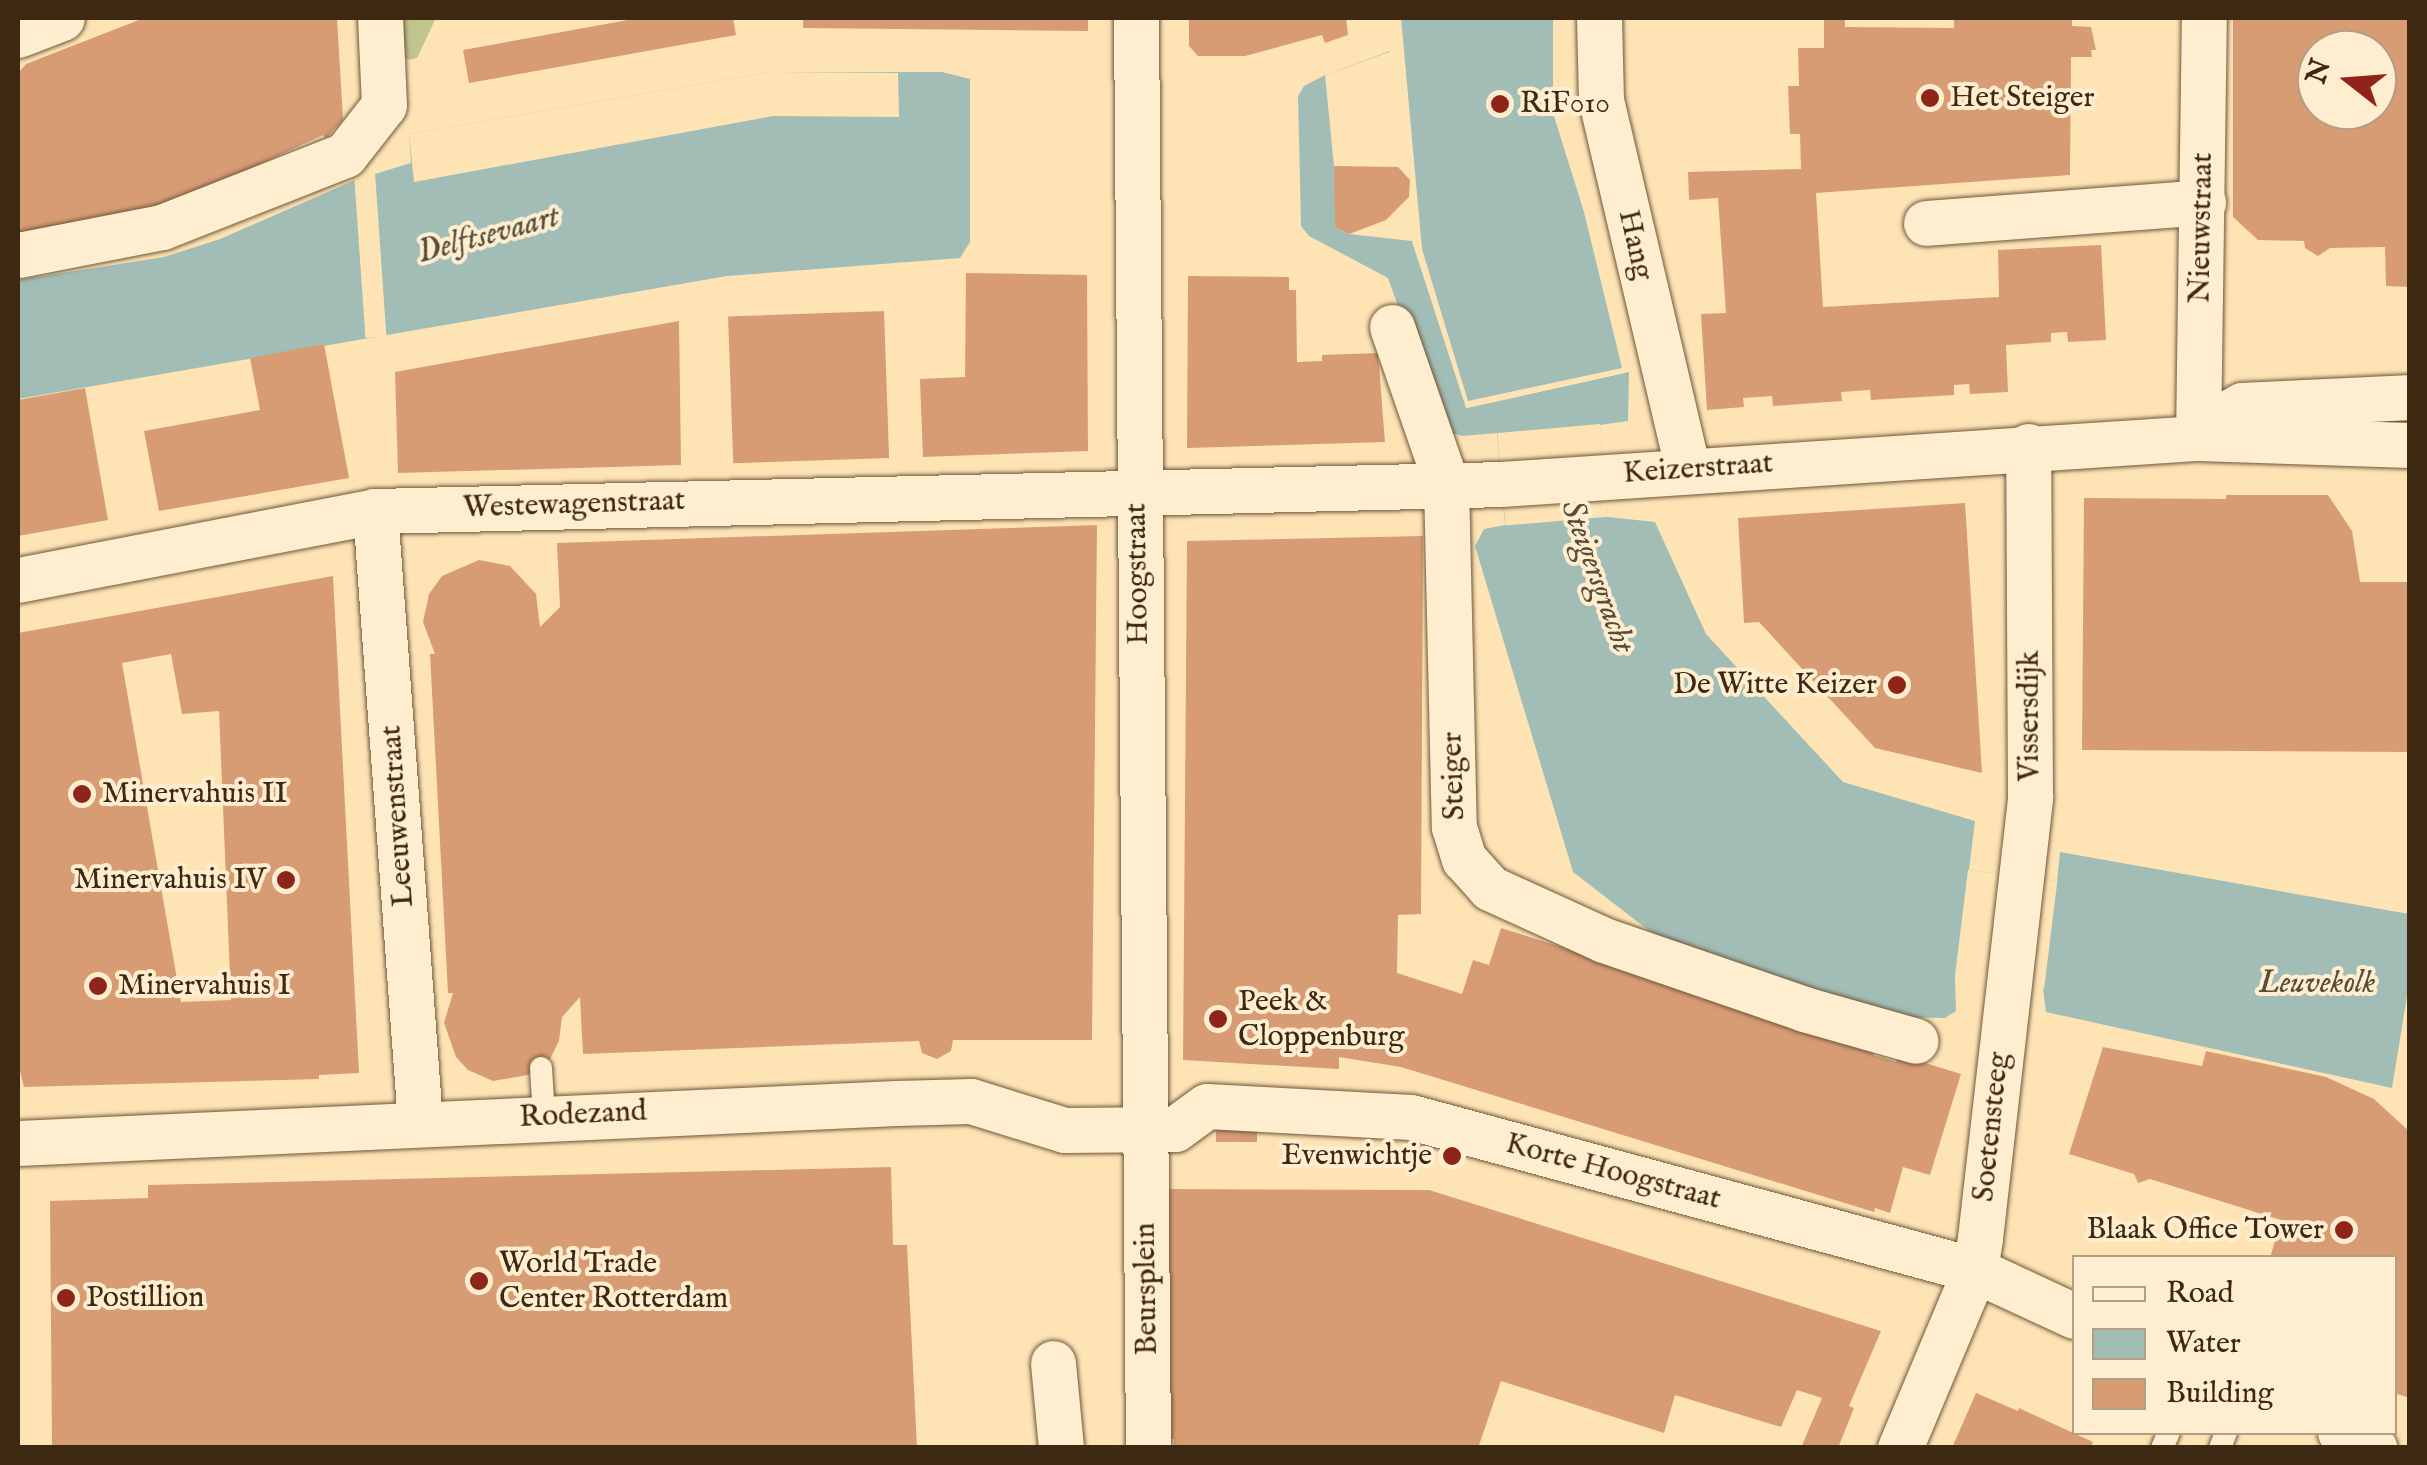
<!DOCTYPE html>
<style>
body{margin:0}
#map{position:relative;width:2427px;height:1465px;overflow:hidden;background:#fee4b5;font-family:"IM FELL English",serif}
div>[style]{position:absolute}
.green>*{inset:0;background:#c0c48d}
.water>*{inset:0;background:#a2bdb6}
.pier>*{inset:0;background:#fee4b5;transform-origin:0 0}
.building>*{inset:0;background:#d89c75;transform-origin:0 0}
.roads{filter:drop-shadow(0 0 2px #6d573a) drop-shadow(0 0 2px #6d573a)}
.lane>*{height:22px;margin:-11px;padding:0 11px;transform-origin:11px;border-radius:11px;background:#feedcf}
.street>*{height:45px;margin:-22.5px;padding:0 22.5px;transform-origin:22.5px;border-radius:22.5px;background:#feedcf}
.dots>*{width:28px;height:28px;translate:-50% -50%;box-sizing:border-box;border:5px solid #feedcf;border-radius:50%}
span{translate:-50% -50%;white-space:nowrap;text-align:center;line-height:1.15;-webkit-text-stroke:8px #feedcf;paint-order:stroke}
.poi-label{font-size:30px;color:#3d2811}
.left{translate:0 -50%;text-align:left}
.right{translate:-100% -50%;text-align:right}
.street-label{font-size:30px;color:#3d2811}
.water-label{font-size:32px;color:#564d3a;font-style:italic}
.frame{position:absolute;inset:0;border:20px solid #3d2811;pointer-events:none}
.legend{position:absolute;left:2072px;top:1255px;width:325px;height:180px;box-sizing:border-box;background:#feedcf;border:2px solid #b19e83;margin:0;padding:12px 18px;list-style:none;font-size:30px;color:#3d2811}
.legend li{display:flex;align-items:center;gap:20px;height:50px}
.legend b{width:50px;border:2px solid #b19e83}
.north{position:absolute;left:2297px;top:30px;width:100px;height:100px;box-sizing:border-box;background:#feedcf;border:2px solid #b19e83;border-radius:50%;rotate:287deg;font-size:28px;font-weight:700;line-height:40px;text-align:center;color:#3d2811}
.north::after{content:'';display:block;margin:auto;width:35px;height:45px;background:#8f2418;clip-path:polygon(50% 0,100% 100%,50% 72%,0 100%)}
</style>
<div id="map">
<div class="green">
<div style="clip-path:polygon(393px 18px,436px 18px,417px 58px,408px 60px,398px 50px)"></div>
</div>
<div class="water">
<div style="clip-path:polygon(1401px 18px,1553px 18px,1553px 113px,1584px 212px,1622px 368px,1468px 401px,1422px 249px)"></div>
<div style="clip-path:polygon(1390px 51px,1403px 171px,1393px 166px,1335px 166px,1335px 227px,1349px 234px,1386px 220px,1406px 202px,1412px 241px,1467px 408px,1629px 372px,1628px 421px,1600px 425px,1608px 517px,1655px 522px,1706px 634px,1843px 782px,1975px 821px,1969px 870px,2057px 881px,2060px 852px,2409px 914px,2409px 984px,2392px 1088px,2046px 1012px,2043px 988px,1955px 977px,1956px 1011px,1945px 1018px,1901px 1017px,1669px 946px,1573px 872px,1475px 546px,1484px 529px,1505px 525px,1497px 433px,1462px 436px,1442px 430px,1388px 278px,1309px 236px,1301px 226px,1298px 96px,1304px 86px,1325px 75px)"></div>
<div style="clip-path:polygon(770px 72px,942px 72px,970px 79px,970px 242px,960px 258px,727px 276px,18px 399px,18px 280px,164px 257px,220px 239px,355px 180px,411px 163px,409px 134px)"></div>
</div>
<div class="pier">
<div style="clip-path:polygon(1395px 50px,1407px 173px,1393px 166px,1334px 166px,1325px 75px)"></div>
<div style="clip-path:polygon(770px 72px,898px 73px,899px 117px,773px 116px,414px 182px,409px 134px)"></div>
<div style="left:375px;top:173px;width:164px;height:21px;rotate:86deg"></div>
<div style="clip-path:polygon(1408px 197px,1419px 252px,1467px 404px,1629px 372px,1466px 408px,1412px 241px,1349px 234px,1386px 220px)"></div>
<div style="left:1600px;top:424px;width:93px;height:103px;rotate:85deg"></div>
<div style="left:1968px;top:870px;width:90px;height:108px;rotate:7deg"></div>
</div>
<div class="building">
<div style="clip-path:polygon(144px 18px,337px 18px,343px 120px,326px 138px,323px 135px,162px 209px,18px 234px,18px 73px,26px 64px)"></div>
<div style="clip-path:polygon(639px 18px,733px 18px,736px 35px,469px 83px,463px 50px)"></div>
<div style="clip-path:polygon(803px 18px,1088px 18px,1088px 31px,803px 28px)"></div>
<div style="clip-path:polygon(1189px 18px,1346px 18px,1348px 35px,1325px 43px,1322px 35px,1245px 56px,1198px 56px,1189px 46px)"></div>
<div style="clip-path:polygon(1824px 18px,1845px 18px,1845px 27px,1954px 28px,1954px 18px,2072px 18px,2072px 26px,2091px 27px,2096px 50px,2091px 50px,2092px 57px,2071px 57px,2070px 175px,1816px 193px,1823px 307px,1999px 297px,1998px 250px,2101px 245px,2106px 340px,2068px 342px,2067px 332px,2051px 333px,2051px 342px,2006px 345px,2008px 392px,1970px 394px,1969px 384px,1954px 385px,1954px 395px,1871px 400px,1870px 390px,1841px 392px,1842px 401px,1773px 406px,1772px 396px,1743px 398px,1744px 407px,1707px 410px,1701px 314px,1726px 313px,1718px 198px,1689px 200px,1688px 172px,1801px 169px,1800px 134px,1790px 134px,1788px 86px,1799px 86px,1798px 48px,1824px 48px)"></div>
<div style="clip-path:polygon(evenodd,2233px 18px,2410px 18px,2410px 287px,2386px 286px,2385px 247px,2330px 248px,2318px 256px,2305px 248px,2304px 241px,2258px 240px,2233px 217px,2233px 18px,2317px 50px,2377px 50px,2377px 110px,2317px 110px,2317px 50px)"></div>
<div style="clip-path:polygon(1334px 166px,1398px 167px,1410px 180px,1409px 197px,1386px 220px,1349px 234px,1335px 227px)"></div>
<div style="clip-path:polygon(966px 273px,1087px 275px,1088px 451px,923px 457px,920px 379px,965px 377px)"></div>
<div style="clip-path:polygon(1188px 276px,1289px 277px,1289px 290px,1296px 290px,1297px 362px,1322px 361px,1322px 355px,1378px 353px,1385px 442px,1187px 448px)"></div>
<div style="left:884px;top:311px;width:147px;height:156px;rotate:88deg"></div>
<div style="clip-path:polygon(679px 321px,681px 465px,398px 473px,395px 372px)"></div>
<div style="clip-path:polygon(324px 344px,349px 478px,159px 511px,144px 431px,260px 410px,250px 358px)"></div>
<div style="clip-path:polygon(85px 388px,108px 520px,18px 536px,18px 400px)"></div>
<div style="clip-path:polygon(2226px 495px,2328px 495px,2352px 531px,2360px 582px,2410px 582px,2410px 752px,2082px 750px,2084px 498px,2226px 499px)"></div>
<div style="clip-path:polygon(1965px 503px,1982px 773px,1875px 748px,1759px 622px,1744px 623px,1738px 518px)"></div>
<div style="clip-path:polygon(1097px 525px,1092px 1040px,953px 1040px,951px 1051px,937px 1059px,922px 1053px,919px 1041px,583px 1054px,580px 997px,562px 1017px,559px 1041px,550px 1059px,533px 1074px,493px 1081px,468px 1070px,456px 1057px,444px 1023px,453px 993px,448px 993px,430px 654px,435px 654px,423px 622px,429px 594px,442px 576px,479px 560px,510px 566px,536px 594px,540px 627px,560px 607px,557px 543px)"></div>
<div style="clip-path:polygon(1423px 536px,1421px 914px,1398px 915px,1397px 973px,1462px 994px,1473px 960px,1489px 965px,1501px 928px,1876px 1045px,1873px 1055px,1896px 1062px,1899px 1055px,1961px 1074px,1930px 1175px,1903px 1167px,1890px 1213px,1875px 1208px,1874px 1212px,1401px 1067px,1339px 1057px,1339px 1069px,1183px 1060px,1187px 541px)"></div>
<div style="clip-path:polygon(evenodd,333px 576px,359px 1073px,319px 1075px,319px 1079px,24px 1087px,18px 1063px,18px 633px,333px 576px,171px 654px,182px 714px,219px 711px,231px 1000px,181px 1002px,122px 663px,171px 654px)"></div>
<div style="clip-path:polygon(2103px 1047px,2202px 1066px,2206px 1051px,2326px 1077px,2374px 1099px,2410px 1132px,2410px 1398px,2394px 1393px,2394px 1258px,2270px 1258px,2281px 1220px,2150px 1179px,2138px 1183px,2134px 1174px,2069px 1154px)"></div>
<div style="left:1216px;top:1121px;width:41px;height:21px"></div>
<div style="clip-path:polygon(891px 1167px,893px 1245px,907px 1245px,917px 1448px,52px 1448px,50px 1201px,148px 1198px,148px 1185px)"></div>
<div style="clip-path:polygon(1168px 1189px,1429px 1190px,1881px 1331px,1849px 1406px,1854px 1408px,1838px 1448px,1801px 1448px,1822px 1398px,1797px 1390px,1781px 1427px,1675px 1395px,1664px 1433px,1501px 1381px,1478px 1448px,1174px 1448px,1174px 1439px,1166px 1439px)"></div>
<div style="clip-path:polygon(1976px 1393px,2018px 1411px,2019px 1408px,2093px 1442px,2090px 1448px,1952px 1448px)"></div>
</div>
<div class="roads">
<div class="lane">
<div style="left:541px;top:1068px;width:49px;rotate:86.5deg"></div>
<div style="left:2162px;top:1448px;width:17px;rotate:-66deg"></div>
<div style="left:2220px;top:1448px;width:17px;rotate:-69deg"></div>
</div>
<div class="street">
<div style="left:1136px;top:18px;width:1430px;rotate:89.52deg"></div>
<div style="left:1599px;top:18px;width:82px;rotate:88.6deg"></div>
<div style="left:1601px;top:100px;width:380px;rotate:76.8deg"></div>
<div style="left:18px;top:35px;width:47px;rotate:-21.1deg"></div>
<div style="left:1926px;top:223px;width:278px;rotate:-4.3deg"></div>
<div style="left:18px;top:255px;width:147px;rotate:-11deg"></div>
<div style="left:162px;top:227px;width:197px;rotate:-21.5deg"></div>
<div style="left:345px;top:155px;width:63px;rotate:-52deg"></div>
<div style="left:384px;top:105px;width:87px;rotate:-92.6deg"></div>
<div style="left:1392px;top:327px;width:165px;rotate:70.9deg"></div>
<div style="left:1446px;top:483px;width:344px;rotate:88.7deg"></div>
<div style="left:1454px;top:827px;width:34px;rotate:73deg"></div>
<div style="left:1464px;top:859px;width:39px;rotate:48deg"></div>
<div style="left:1490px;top:888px;width:125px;rotate:24.5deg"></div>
<div style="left:1604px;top:940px;width:212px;rotate:19deg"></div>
<div style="left:1804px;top:1009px;width:116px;rotate:15.9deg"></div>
<div style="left:2198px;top:438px;width:420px;rotate:-89.2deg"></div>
<div style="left:2198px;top:438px;width:26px;rotate:-47deg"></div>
<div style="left:2216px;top:419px;width:30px;rotate:-28deg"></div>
<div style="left:2242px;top:405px;width:168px;rotate:-2.7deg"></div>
<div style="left:375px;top:511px;width:613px;rotate:85.79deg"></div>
<div style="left:18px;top:580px;width:364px;rotate:-10.9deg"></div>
<div style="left:375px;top:511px;width:1126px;rotate:-1.37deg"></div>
<div style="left:1501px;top:484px;width:699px;rotate:-3.78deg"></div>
<div style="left:2198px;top:438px;width:212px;rotate:1.9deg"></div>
<div style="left:18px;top:1143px;width:879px;rotate:-2.61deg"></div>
<div style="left:896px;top:1103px;width:75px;rotate:-1.5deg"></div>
<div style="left:971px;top:1101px;width:97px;rotate:17.3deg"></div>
<div style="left:1064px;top:1130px;width:111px;rotate:-0.5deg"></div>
<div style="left:1175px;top:1129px;width:39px;rotate:-36deg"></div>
<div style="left:1207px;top:1106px;width:204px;rotate:3.1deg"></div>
<div style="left:1411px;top:1117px;width:584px;rotate:15.18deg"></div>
<div style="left:1975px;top:1270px;width:109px;rotate:24.9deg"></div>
<div style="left:1053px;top:1363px;width:85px;rotate:84.6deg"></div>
<div style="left:2340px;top:1432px;width:38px;rotate:25deg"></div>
<div style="left:1900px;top:1448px;width:193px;rotate:-67.2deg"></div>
<div style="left:1975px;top:1270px;width:32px;rotate:-81deg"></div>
<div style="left:1980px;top:1238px;width:444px;rotate:-83.5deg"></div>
<div style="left:2030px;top:797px;width:351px;rotate:-90.3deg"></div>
</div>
</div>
<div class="dots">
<div style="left:1930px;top:98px;background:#8f2418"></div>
<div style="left:1500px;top:104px;background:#8f2418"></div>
<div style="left:1897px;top:685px;background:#8f2418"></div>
<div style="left:82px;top:794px;background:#8f2418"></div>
<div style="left:286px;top:880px;background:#8f2418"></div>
<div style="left:98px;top:986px;background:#8f2418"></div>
<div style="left:1218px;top:1019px;background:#8f2418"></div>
<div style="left:1452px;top:1156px;background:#8f2418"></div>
<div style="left:2344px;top:1230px;background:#8f2418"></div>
<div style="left:479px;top:1281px;background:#8f2418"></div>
<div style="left:66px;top:1298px;background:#8f2418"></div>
</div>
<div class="poi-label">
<span class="left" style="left:1950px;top:98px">Het Steiger</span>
<span class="left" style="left:1520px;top:104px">RiF010</span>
<span class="right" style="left:1877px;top:685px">De Witte Keizer</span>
<span class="left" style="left:102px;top:794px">Minervahuis II</span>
<span class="right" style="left:266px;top:880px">Minervahuis IV</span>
<span class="left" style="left:118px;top:986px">Minervahuis I</span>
<span class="left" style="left:1238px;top:1019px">Peek &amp;<br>Cloppenburg</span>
<span class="right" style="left:1432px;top:1156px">Evenwichtje</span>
<span class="right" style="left:2324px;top:1230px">Blaak Office Tower</span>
<span class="left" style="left:499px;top:1281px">World Trade<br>Center Rotterdam</span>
<span class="left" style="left:86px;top:1298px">Postillion</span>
</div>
<div class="street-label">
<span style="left:2202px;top:228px;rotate:-89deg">Nieuwstraat</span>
<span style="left:1635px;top:245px;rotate:77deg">Hang</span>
<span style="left:1698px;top:469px;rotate:-4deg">Keizerstraat</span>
<span style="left:574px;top:505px;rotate:-2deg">Westewagenstraat</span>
<span style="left:1138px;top:574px;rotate:-91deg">Hoogstraat</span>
<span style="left:2030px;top:716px;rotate:-90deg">Vissersdijk</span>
<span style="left:1454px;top:776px;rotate:-92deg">Steiger</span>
<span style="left:398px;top:816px;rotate:-94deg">Leeuwenstraat</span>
<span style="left:583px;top:1115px;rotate:-3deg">Rodezand</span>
<span style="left:1992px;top:1127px;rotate:-84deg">Soetensteeg</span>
<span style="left:1613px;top:1172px;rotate:15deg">Korte Hoogstraat</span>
<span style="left:1147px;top:1289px;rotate:-91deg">Beursplein</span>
</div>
<div class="water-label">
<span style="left:489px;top:236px;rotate:-15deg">Delftsevaart</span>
<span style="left:1596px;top:577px;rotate:70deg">Steigersgracht</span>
<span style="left:2317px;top:984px">Leuvekolk</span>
</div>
<div class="frame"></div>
<ul class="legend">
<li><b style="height:12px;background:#feedcf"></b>Road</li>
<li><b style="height:28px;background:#a2bdb6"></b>Water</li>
<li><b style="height:28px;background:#d89c75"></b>Building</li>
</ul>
<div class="north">N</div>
</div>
